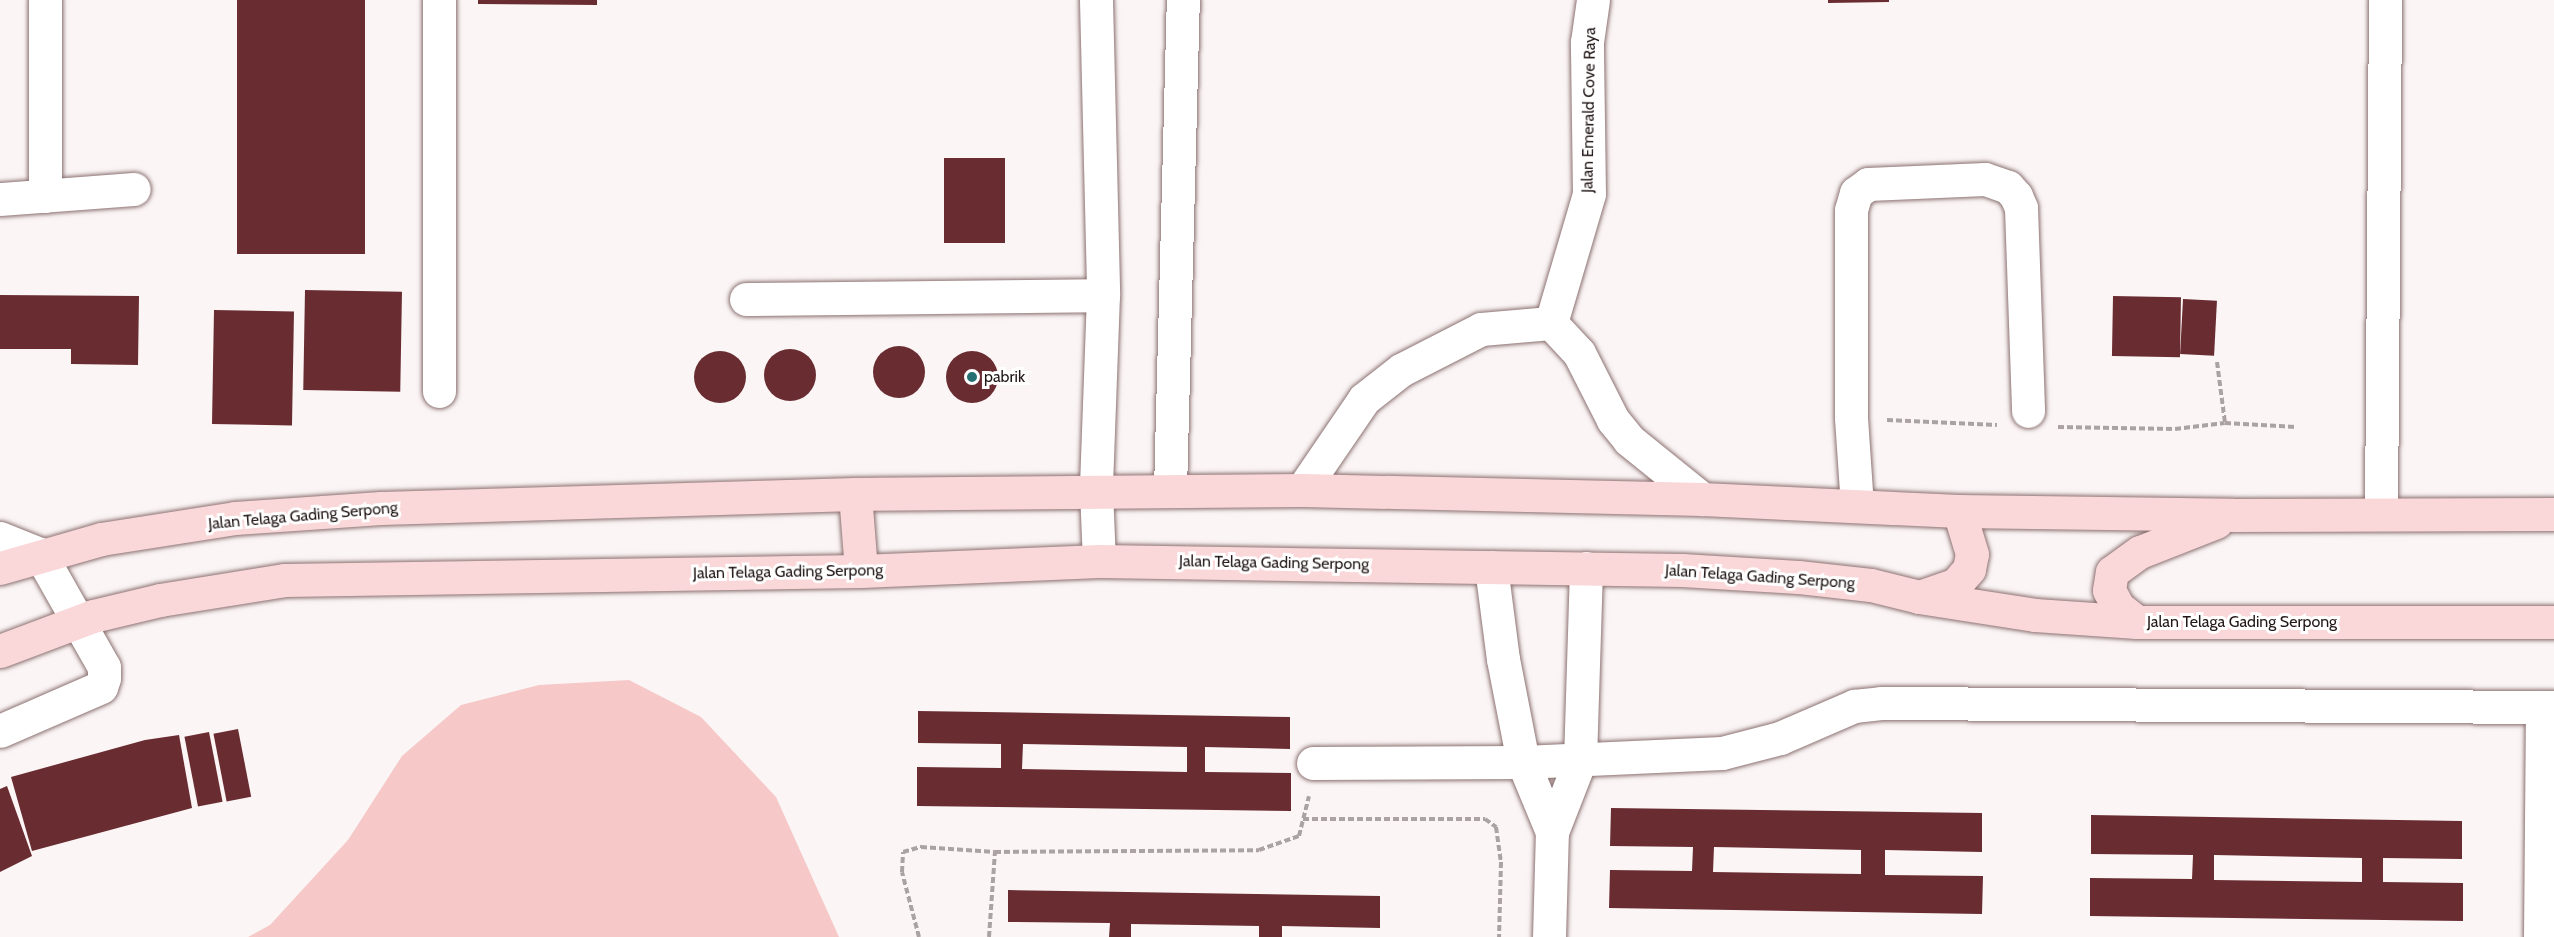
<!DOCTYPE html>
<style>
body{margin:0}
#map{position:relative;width:2554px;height:937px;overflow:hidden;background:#fbf5f5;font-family:Cabin,sans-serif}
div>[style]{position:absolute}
.water>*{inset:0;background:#f6c8c8}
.building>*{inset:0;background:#692c31;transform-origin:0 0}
.round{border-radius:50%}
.path>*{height:4px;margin-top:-2px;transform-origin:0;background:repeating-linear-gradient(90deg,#aba3a3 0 6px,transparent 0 9px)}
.roads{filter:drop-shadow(0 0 2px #8c7171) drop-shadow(0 0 2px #8c7171)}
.minor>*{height:33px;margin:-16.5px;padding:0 16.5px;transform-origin:16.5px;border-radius:16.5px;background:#fff}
.major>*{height:33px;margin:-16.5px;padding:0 16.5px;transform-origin:16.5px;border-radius:16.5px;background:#fad7d8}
.dots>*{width:16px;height:16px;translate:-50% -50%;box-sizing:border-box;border:3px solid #fff;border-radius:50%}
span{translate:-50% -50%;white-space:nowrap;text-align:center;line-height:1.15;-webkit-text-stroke:6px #fff;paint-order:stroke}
.street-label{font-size:16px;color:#221717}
.poi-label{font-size:16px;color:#221717}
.left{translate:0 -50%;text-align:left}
</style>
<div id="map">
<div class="water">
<div style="clip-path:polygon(629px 680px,701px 717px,776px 797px,839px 937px,248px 937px,270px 925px,348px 840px,402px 756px,461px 705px,539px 685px)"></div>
</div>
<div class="building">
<div style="left:237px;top:0;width:128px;height:254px"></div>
<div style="clip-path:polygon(478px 0,597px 0,597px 5px,478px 4px)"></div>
<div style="clip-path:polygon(1828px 0,1889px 0,1889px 2px,1828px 3px)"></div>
<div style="left:944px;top:158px;width:61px;height:85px"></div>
<div style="left:305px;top:290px;width:97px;height:100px;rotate:1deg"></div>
<div style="clip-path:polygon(0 295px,139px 296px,138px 365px,71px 364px,71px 349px,0 349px)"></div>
<div style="left:2113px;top:296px;width:68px;height:60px;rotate:1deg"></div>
<div style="left:2183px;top:299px;width:34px;height:55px;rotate:3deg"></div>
<div style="left:214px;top:310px;width:80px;height:114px;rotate:1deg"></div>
<div class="round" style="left:873px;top:346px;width:52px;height:52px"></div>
<div class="round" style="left:764px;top:349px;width:52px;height:52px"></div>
<div class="round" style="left:946px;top:351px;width:52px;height:52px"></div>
<div class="round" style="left:694px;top:351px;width:52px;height:52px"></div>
<div style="clip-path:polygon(evenodd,918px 711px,1290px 717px,1290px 749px,1205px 747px,1205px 772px,1291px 773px,1291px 811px,917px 806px,917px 767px,1001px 768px,1001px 744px,918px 743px,918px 711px,1023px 744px,1187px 747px,1187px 772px,1022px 769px,1023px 744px)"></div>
<div style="left:238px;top:729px;width:69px;height:25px;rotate:79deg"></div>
<div style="left:209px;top:732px;width:71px;height:25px;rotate:79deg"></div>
<div style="clip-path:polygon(179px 735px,192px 808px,32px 851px,11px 777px,145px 740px)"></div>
<div style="clip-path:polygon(7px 786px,32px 856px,0 872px,0 789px)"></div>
<div style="clip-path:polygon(evenodd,1611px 808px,1982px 813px,1982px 852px,1885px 850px,1885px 875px,1983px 876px,1982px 914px,1609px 908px,1610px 870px,1692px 871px,1693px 847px,1610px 846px,1611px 808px,1714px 847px,1861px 850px,1861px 874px,1713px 872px,1714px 847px)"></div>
<div style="clip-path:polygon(evenodd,2091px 815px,2462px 821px,2462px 859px,2383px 858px,2383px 882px,2463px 883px,2463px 921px,2090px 916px,2090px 878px,2192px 879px,2193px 855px,2091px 854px,2091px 815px,2214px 855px,2362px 858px,2362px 882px,2214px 880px,2214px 855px)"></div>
<div style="clip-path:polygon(1008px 890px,1380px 896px,1380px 928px,1282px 926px,1282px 937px,1259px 937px,1259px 926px,1131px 924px,1131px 937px,1109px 937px,1110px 923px,1008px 922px)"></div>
</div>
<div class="path">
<div style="left:2217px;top:362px;width:62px;rotate:82.5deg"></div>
<div style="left:1887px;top:420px;width:110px;rotate:2.6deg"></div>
<div style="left:2058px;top:427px;width:117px;rotate:1deg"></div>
<div style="left:2175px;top:429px;width:50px;rotate:-6.8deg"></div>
<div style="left:2225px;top:423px;width:71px;rotate:3.2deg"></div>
<div style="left:1303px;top:819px;width:182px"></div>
<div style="left:1485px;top:819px;width:14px;rotate:36deg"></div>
<div style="left:1496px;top:827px;width:35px;rotate:82deg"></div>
<div style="left:1501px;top:862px;width:75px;rotate:91.5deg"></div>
<div style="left:919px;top:937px;width:67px;rotate:-104.7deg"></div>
<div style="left:902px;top:872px;width:20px;rotate:-87deg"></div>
<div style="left:903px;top:852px;width:19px;rotate:-16deg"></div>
<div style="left:921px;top:847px;width:74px;rotate:3.9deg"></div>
<div style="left:995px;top:852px;width:264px;rotate:-0.4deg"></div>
<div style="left:1259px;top:850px;width:42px;rotate:-19.3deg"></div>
<div style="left:1299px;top:836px;width:41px;rotate:-76deg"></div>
<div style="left:989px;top:937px;width:85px;rotate:-86deg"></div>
</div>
<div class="roads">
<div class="minor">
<div style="left:45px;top:0;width:196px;rotate:90deg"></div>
<div style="left:1096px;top:0;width:295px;rotate:88.6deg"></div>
<div style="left:1103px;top:295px;width:195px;rotate:92.1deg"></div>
<div style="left:1096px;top:490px;width:71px;rotate:87.6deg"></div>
<div style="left:0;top:199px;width:134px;rotate:-4.3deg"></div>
<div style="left:746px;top:299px;width:357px;rotate:-0.6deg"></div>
<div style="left:1551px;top:323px;width:134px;rotate:-73.6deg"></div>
<div style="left:1589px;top:194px;width:152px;rotate:-90.8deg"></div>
<div style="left:1587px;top:42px;width:42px;rotate:-81.9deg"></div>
<div style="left:439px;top:391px;width:391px;rotate:-90deg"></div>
<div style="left:1170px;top:490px;width:490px;rotate:-88.5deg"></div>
<div style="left:1302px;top:490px;width:110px;rotate:-55.7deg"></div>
<div style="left:1364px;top:399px;width:47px;rotate:-38.1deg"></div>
<div style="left:1401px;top:370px;width:90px;rotate:-27.1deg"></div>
<div style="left:1481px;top:329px;width:70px;rotate:-4.9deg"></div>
<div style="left:1551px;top:323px;width:41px;rotate:47deg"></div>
<div style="left:1579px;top:353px;width:75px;rotate:63.1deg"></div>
<div style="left:1613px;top:420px;width:26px;rotate:51deg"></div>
<div style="left:1629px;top:440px;width:94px;rotate:38.9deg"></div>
<div style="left:1857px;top:506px;width:89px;rotate:-93.9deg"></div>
<div style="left:1851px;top:417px;width:207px;rotate:-90deg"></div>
<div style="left:1851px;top:210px;width:18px;rotate:-74deg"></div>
<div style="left:1856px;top:193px;width:15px;rotate:-37deg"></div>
<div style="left:1868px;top:184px;width:117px;rotate:-2.4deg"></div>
<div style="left:1985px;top:179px;width:24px;rotate:19deg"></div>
<div style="left:2008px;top:187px;width:12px;rotate:48deg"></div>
<div style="left:2016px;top:196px;width:13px;rotate:67deg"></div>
<div style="left:2021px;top:208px;width:203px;rotate:88deg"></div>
<div style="left:2381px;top:512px;width:512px;rotate:-89.55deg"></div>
<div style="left:0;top:538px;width:43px;rotate:21.8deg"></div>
<div style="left:40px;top:554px;width:130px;rotate:60.5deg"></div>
<div style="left:104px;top:667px;width:11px;rotate:90deg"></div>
<div style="left:104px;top:678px;width:9px;rotate:108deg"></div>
<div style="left:101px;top:687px;width:110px;rotate:156.5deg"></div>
<div style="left:1491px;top:567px;width:93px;rotate:82.6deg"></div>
<div style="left:1503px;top:659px;width:105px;rotate:79deg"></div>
<div style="left:1523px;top:762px;width:76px;rotate:67.5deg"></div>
<div style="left:1313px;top:763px;width:210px;rotate:-0.3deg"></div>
<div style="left:1523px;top:762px;width:199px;rotate:-2.6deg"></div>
<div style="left:1722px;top:753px;width:60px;rotate:-14.5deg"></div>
<div style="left:1780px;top:738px;width:81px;rotate:-23.4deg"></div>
<div style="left:1854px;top:706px;width:27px;rotate:-6deg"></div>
<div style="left:1881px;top:703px;width:673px;rotate:0.34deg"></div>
<div style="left:1549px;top:937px;width:105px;rotate:-88.4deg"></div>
<div style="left:1552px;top:832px;width:77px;rotate:-68.7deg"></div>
<div style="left:1580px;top:760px;width:192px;rotate:-88.2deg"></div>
<div style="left:2540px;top:937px;width:230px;rotate:-89.5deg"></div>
</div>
<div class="major">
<div style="left:855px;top:494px;width:77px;rotate:85.5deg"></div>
<div style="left:0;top:568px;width:105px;rotate:-16deg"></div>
<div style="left:101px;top:539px;width:136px;rotate:-8.9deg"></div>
<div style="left:235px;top:518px;width:146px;rotate:-3.9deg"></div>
<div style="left:381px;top:508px;width:474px;rotate:-1.7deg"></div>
<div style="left:855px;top:494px;width:447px;rotate:-0.5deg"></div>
<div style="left:1302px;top:490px;width:400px;rotate:1.3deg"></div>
<div style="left:1702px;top:499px;width:257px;rotate:2.7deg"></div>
<div style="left:1959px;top:511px;width:273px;rotate:0.8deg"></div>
<div style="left:2232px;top:515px;width:322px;rotate:-0.2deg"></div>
<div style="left:1919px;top:597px;width:39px;rotate:-19deg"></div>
<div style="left:1956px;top:584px;width:20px;rotate:-49deg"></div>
<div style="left:1969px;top:569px;width:15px;rotate:-79deg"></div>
<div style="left:1972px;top:554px;width:45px;rotate:-106.8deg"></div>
<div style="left:2137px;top:622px;width:24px;rotate:-142deg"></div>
<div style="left:2118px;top:607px;width:19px;rotate:-118deg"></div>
<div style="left:2109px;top:590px;width:18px;rotate:-81deg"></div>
<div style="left:2112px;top:572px;width:34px;rotate:-36deg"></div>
<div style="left:2140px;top:552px;width:82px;rotate:-21.5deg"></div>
<div style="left:0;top:651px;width:99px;rotate:-20.6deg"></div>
<div style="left:93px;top:616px;width:69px;rotate:-13.4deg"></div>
<div style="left:160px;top:600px;width:127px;rotate:-9.1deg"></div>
<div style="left:285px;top:580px;width:576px;rotate:-0.9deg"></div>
<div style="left:861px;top:571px;width:238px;rotate:-2.4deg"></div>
<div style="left:1099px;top:561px;width:583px;rotate:0.88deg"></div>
<div style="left:1682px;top:570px;width:116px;rotate:3.5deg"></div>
<div style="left:1798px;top:577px;width:73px;rotate:6.3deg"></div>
<div style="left:1871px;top:585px;width:49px;rotate:14deg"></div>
<div style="left:1919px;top:597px;width:117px;rotate:8.8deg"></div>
<div style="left:2035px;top:615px;width:102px;rotate:3.9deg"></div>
<div style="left:2137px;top:622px;width:417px"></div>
</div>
</div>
<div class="dots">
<div style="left:972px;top:377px;background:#257072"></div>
</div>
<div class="street-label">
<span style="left:1589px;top:110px;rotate:-89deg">Jalan Emerald Cove Raya</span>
<span style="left:303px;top:516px;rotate:-5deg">Jalan Telaga Gading Serpong</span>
<span style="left:1274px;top:563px;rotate:1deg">Jalan Telaga Gading Serpong</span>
<span style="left:788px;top:572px;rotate:-1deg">Jalan Telaga Gading Serpong</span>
<span style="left:1760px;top:577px;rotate:4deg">Jalan Telaga Gading Serpong</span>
<span style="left:2242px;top:622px">Jalan Telaga Gading Serpong</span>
</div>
<div class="poi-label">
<span class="left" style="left:984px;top:377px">pabrik</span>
</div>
</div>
